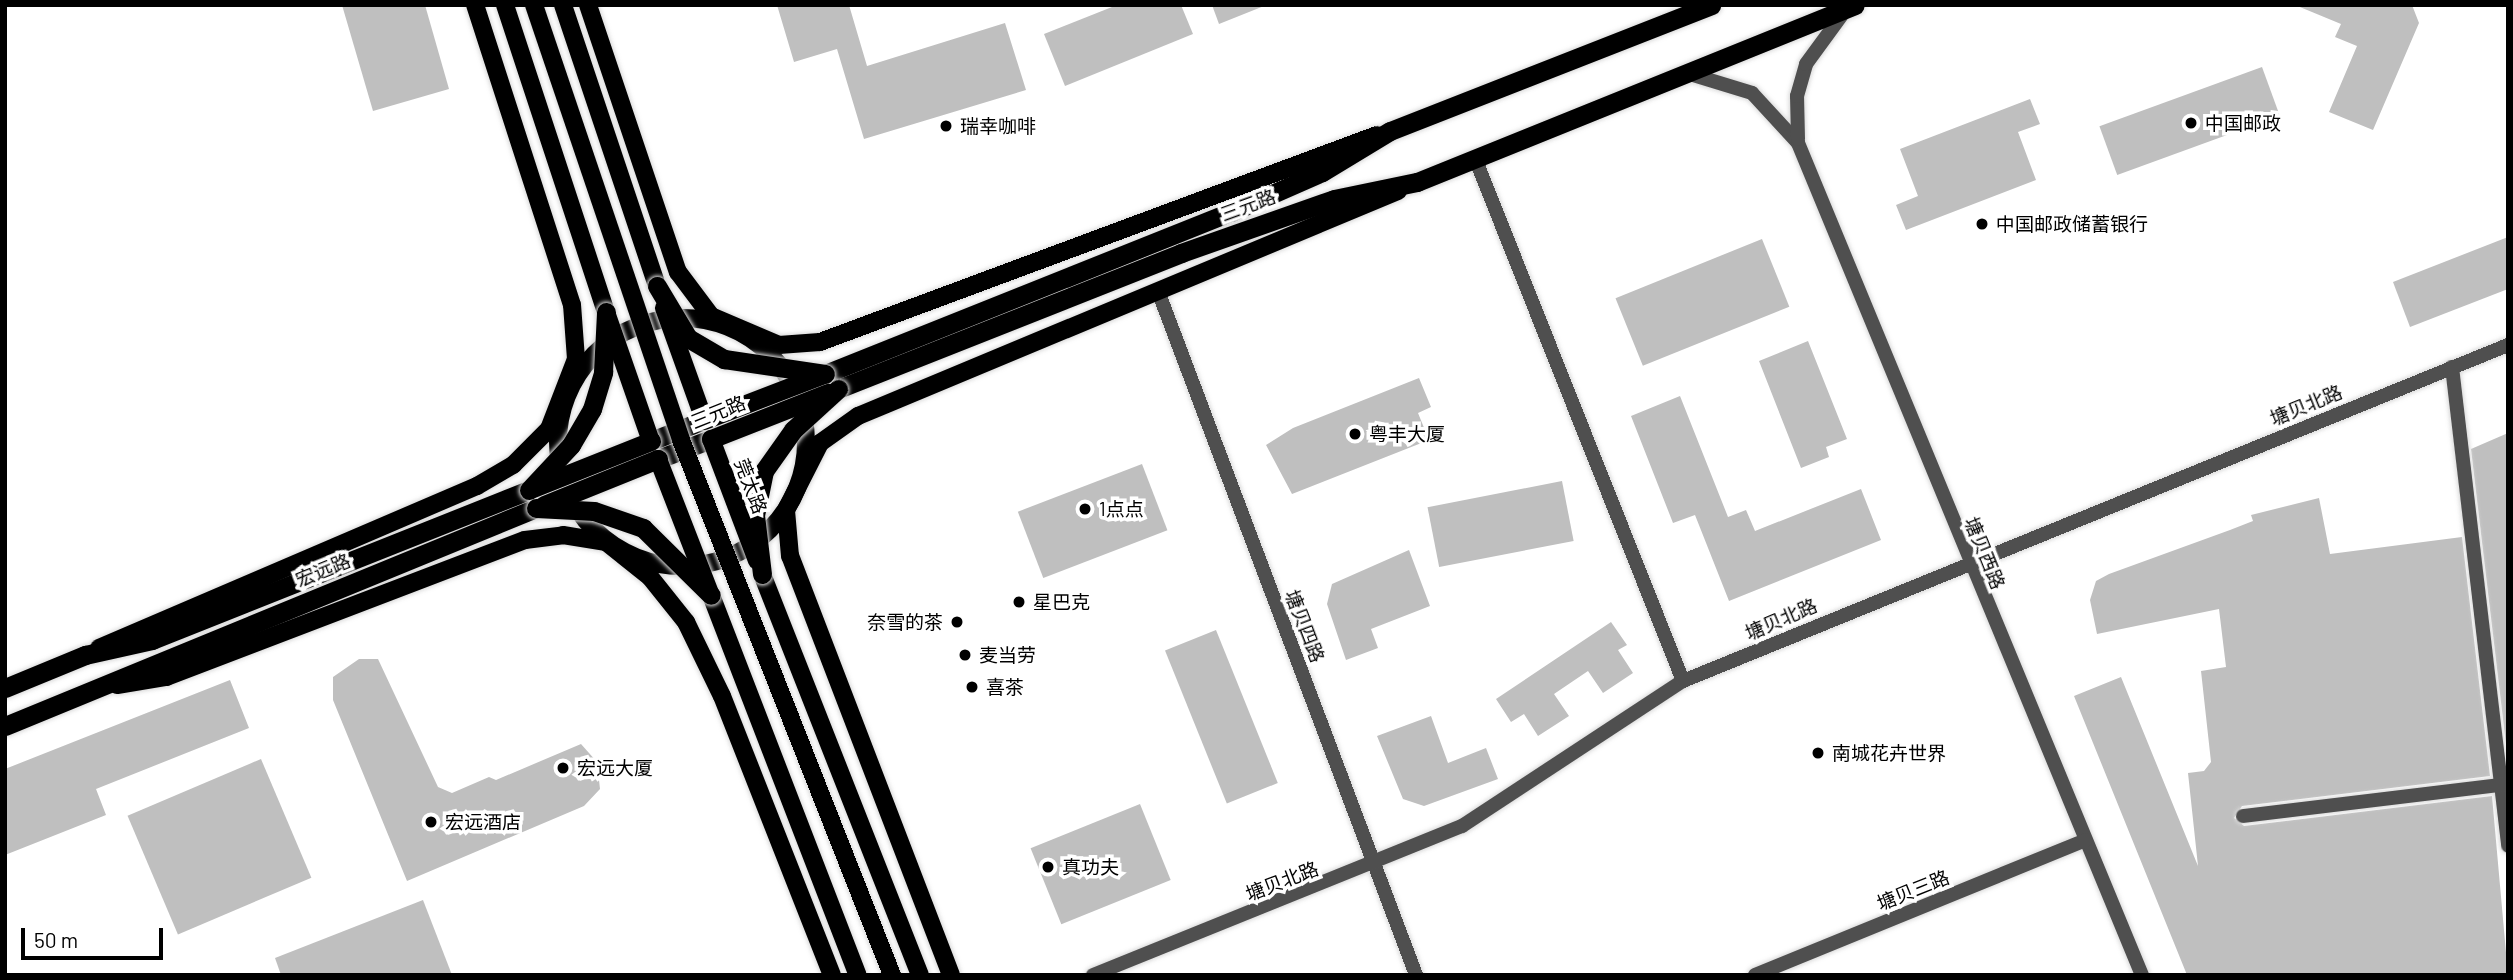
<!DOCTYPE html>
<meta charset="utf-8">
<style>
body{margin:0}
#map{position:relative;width:2513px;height:980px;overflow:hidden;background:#fff;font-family:Barlow,"Noto Sans SC",sans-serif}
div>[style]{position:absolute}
.building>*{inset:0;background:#bfbfbf;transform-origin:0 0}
.roads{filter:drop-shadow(0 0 2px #dbdbdb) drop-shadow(0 0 2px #dbdbdb)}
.minor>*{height:14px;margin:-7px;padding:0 7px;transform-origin:7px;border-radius:7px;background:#4f4f4f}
.primary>*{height:18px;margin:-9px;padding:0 9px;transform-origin:9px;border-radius:9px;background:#000}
.primary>.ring{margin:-9px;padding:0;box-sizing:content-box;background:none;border:18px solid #000;border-radius:50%}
.trunk>*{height:19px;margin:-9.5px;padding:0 9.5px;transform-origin:9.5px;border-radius:9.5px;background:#000}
.bridges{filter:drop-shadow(0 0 2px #dbdbdb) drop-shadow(0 0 2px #dbdbdb)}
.primary-bridge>*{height:18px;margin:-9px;padding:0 9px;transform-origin:9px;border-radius:9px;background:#000}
.trunk-bridge>*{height:19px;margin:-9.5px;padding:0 9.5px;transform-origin:9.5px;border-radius:9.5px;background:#000}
.dots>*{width:19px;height:19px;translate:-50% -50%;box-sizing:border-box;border:4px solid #fff;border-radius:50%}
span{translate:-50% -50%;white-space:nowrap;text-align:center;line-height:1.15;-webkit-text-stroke:7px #fff;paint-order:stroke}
.poi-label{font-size:19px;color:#000}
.left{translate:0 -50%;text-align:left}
.right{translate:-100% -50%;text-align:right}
.street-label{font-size:19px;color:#000}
.frame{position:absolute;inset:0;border:7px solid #000;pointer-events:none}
.scale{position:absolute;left:21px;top:928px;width:142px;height:32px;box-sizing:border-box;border:4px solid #000;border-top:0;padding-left:9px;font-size:21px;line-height:24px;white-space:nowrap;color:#000;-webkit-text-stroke:5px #fff;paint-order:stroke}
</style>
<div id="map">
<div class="building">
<div style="clip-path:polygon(342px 5px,425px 5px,449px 89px,373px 111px)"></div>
<div style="clip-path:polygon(777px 5px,849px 5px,867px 66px,1005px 23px,1026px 90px,864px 139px,837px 49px,794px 62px)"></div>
<div style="clip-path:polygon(1117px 5px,1181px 5px,1193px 34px,1065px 86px,1044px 34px)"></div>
<div style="clip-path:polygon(1212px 5px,1264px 5px,1264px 6px,1219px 24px)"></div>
<div style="clip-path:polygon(2295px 5px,2412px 5px,2419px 23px,2373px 130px,2329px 112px,2357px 46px,2335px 37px,2341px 24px)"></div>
<div style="left:2262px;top:67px;width:52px;height:173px;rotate:70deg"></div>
<div style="clip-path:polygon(2030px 99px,2040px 124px,2018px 132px,2036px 180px,1906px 230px,1896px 205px,1918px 196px,1900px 149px)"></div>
<div style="clip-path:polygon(2508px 237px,2508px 289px,2410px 327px,2393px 282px)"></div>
<div style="left:1762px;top:239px;width:73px;height:158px;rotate:68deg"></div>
<div style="clip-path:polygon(1808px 341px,1847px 439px,1826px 447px,1829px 457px,1801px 468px,1759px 361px)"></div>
<div style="clip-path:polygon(1419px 378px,1431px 407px,1418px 413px,1429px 440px,1292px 494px,1266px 445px,1293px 428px)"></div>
<div style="clip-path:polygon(1680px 396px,1728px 517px,1746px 510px,1755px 531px,1861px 489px,1881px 540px,1729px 601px,1695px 515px,1673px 523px,1631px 416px)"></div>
<div style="clip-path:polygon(2508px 433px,2508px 761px,2471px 449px)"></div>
<div style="left:1142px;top:464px;width:71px;height:133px;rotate:69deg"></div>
<div style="left:1562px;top:481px;width:61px;height:137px;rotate:79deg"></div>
<div style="clip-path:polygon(2319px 498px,2330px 554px,2462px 537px,2490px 776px,2242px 806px,2234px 818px,2244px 826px,2492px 796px,2508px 975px,2187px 975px,2074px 696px,2121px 677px,2198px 866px,2188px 773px,2204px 771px,2211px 762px,2201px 671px,2226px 667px,2219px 609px,2097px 634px,2090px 600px,2096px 581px,2109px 574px,2230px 530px,2253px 521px,2251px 515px)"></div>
<div style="clip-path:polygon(1409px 550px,1430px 606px,1371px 629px,1378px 648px,1346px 660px,1327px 604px,1332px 584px)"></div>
<div style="clip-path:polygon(1611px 622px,1627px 645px,1618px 650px,1633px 673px,1603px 693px,1588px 671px,1554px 694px,1569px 716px,1538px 736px,1524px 714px,1511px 722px,1496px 699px)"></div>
<div style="left:1216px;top:630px;width:165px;height:55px;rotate:68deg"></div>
<div style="clip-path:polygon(359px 659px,378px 659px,438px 787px,452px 793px,489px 777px,496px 780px,581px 744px,597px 762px,600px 789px,584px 806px,407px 881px,333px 700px,333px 677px)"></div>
<div style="clip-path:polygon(230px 680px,249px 728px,96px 789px,106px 815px,5px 855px,5px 769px)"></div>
<div style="clip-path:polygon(1431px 716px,1448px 763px,1486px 748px,1498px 779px,1424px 806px,1403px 799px,1377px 736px)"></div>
<div style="left:261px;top:759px;width:129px;height:145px;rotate:67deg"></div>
<div style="left:1140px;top:804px;width:82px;height:118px;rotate:68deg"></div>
<div style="clip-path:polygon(423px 900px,452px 975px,281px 975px,275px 958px)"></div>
</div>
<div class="roads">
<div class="minor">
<div style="left:1690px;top:74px;width:65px;rotate:17deg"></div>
<div style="left:1752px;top:93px;width:68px;rotate:47.4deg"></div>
<div style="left:1798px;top:143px;width:900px;rotate:67.54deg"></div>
<div style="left:1798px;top:139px;width:43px;rotate:-91.3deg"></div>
<div style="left:1797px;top:96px;width:33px;rotate:-74deg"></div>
<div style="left:1806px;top:64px;width:64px;rotate:-53.8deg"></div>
<div style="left:1475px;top:158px;width:563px;rotate:68.31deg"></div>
<div style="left:1158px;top:291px;width:731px;rotate:69.33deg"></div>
<div style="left:2452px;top:367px;width:482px;rotate:83.3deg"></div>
<div style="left:2243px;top:816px;width:267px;rotate:-6.9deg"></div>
<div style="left:1093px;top:975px;width:398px;rotate:-22deg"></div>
<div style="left:1462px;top:826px;width:264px;rotate:-33.3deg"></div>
<div style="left:1683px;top:681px;width:891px;rotate:-22.16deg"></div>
<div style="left:1755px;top:975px;width:357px;rotate:-22.2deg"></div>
</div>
<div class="primary">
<div style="left:505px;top:5px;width:323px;rotate:71.8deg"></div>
<div style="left:563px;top:5px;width:296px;rotate:71.5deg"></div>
<div style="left:588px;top:5px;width:282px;rotate:71.4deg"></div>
<div style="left:678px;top:272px;width:55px;rotate:53.1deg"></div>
<div style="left:711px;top:316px;width:74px;rotate:23.1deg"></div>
<div style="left:779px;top:345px;width:41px;rotate:-4.2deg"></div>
<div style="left:820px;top:342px;width:594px;rotate:-20.39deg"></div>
<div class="ring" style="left:558px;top:318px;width:230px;height:230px"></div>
<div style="left:762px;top:574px;width:431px;rotate:68.5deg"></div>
<div style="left:711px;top:595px;width:407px;rotate:68.9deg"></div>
<div style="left:99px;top:648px;width:411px;rotate:-23.2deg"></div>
<div style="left:477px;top:486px;width:42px;rotate:-30.3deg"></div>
<div style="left:513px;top:465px;width:51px;rotate:-45deg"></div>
<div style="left:549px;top:429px;width:75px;rotate:-68.9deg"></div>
<div style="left:576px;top:359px;width:54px;rotate:-94.2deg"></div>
<div style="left:572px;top:305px;width:315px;rotate:-107.9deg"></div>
<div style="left:117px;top:685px;width:50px;rotate:-9.3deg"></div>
<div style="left:166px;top:677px;width:384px;rotate:-20.9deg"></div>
<div style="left:525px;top:540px;width:38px;rotate:-7deg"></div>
<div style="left:563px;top:535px;width:44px;rotate:9.2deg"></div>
<div style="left:606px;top:542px;width:56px;rotate:38.5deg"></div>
<div style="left:650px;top:577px;width:58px;rotate:51.3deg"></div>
<div style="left:686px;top:622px;width:82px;rotate:64.1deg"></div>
<div style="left:722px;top:696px;width:300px;rotate:68.5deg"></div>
<div style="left:951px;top:975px;width:449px;rotate:-111deg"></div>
<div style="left:790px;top:556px;width:46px;rotate:-95deg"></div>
<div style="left:786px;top:510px;width:75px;rotate:-63.1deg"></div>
<div style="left:820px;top:443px;width:47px;rotate:-35.4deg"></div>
<div style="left:858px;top:416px;width:585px;rotate:-22.62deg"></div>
</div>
<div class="trunk">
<div style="left:825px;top:374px;width:437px;rotate:-21.8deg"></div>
<div style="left:1231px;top:212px;width:99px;rotate:-23.7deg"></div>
<div style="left:1322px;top:172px;width:79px;rotate:-31.1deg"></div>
<div style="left:1390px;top:131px;width:345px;rotate:-21.4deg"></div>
<div style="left:838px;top:389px;width:369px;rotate:-21.6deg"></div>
<div style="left:1181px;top:253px;width:162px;rotate:-19.4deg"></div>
<div style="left:1334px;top:199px;width:85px;rotate:-11.6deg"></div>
<div style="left:1417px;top:182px;width:472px;rotate:-22deg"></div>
<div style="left:651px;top:441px;width:57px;rotate:-21.6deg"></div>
<div style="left:658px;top:459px;width:57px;rotate:-20.7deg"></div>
<div style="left:5px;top:688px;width:87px;rotate:-22.4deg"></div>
<div style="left:85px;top:655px;width:69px;rotate:-12.6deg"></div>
<div style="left:152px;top:640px;width:406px;rotate:-21.7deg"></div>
<div style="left:5px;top:726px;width:574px;rotate:-22.32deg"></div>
</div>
</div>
<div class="bridges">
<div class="primary-bridge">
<div style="left:534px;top:5px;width:459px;rotate:71.3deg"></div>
<div style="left:681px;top:440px;width:575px;rotate:68.48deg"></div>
<div style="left:664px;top:308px;width:119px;rotate:70.3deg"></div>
<div style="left:607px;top:315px;width:133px;rotate:70.8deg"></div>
<div style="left:711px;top:439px;width:130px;rotate:69.3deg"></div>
<div style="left:658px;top:459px;width:144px;rotate:68.8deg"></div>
</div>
<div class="trunk-bridge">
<div style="left:657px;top:286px;width:61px;rotate:59.2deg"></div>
<div style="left:688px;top:338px;width:42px;rotate:30.3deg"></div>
<div style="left:724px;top:359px;width:102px;rotate:8.4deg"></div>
<div style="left:704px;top:420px;width:125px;rotate:-21deg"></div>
<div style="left:711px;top:439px;width:126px;rotate:-21.5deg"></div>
<div style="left:533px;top:488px;width:127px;rotate:-21.7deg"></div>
<div style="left:529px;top:490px;width:62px;rotate:-47deg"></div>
<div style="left:571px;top:445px;width:42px;rotate:-59.7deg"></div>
<div style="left:592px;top:409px;width:39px;rotate:-73deg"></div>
<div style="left:603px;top:372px;width:60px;rotate:-87.1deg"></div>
<div style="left:544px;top:505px;width:123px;rotate:-22deg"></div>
<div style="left:536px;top:508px;width:58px;rotate:3deg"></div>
<div style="left:594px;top:511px;width:52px;rotate:19.1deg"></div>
<div style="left:643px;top:528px;width:95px;rotate:44.6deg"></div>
<div style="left:762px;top:574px;width:59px;rotate:-96.8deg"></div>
<div style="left:755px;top:515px;width:45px;rotate:-78.4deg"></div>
<div style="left:764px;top:471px;width:50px;rotate:-54.7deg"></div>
<div style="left:793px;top:430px;width:61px;rotate:-42.3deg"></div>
</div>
</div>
<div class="dots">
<div style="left:2191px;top:123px;background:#000"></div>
<div style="left:946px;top:126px;background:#000"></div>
<div style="left:1982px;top:224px;background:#000"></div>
<div style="left:1355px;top:434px;background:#000"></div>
<div style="left:1085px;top:509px;background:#000"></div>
<div style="left:1019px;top:602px;background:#000"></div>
<div style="left:957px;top:622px;background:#000"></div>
<div style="left:965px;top:655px;background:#000"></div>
<div style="left:972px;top:687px;background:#000"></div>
<div style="left:1818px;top:753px;background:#000"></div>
<div style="left:563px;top:768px;background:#000"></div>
<div style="left:431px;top:822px;background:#000"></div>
<div style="left:1048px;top:867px;background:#000"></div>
</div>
<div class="poi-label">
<span class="left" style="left:2205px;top:123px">中国邮政</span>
<span class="left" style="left:960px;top:126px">瑞幸咖啡</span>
<span class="left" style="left:1996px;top:224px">中国邮政储蓄银行</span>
<span class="left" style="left:1369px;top:434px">粤丰大厦</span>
<span class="left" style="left:1099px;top:509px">1点点</span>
<span class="left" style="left:1033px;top:602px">星巴克</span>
<span class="right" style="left:943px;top:622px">奈雪的茶</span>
<span class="left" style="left:979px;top:655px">麦当劳</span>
<span class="left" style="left:986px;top:687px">喜茶</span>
<span class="left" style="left:1832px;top:753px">南城花卉世界</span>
<span class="left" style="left:577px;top:768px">宏远大厦</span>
<span class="left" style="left:445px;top:822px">宏远酒店</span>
<span class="left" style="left:1062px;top:867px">真功夫</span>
</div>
<div class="street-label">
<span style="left:1248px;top:205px;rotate:-20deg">三元路</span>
<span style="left:2306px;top:405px;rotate:-22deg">塘贝北路</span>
<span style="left:718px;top:412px;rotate:-22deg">三元路</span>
<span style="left:751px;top:486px;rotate:69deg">莞太路</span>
<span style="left:1985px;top:553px;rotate:68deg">塘贝西路</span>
<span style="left:323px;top:570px;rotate:-22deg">宏远路</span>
<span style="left:1781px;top:619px;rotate:-23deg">塘贝北路</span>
<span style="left:1305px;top:626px;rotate:69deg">塘贝四路</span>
<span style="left:1282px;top:881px;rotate:-21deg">塘贝北路</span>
<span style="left:1913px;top:890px;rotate:-22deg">塘贝三路</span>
</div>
<div class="frame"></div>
<div class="scale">50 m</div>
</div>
